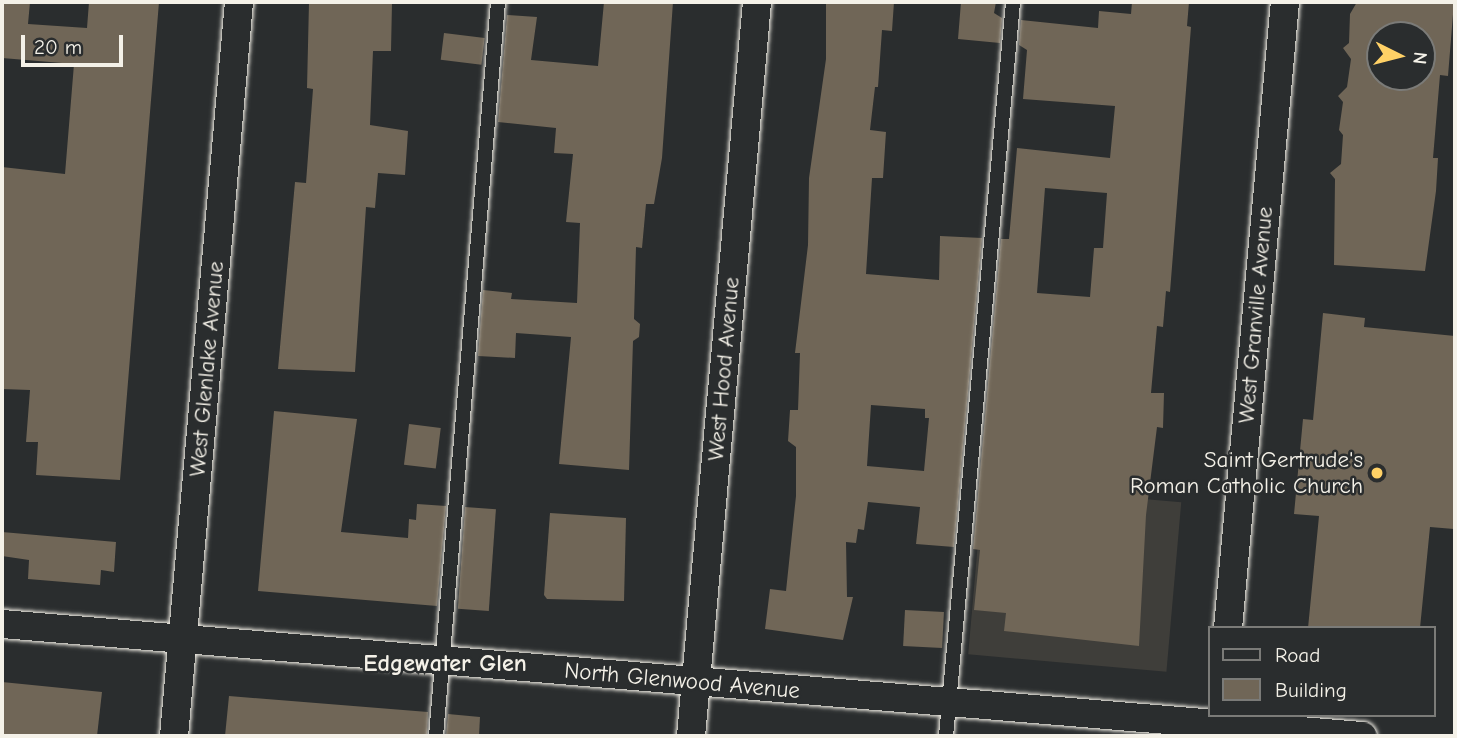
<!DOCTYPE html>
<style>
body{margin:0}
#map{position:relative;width:1457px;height:738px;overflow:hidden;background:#2a2d2e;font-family:"Comic Neue",sans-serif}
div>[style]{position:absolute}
.built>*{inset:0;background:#3f3e3a;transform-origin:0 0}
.building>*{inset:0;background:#706657;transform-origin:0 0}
.roads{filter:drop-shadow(0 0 2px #f4f1e8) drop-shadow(0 0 2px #f4f1e8)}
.service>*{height:14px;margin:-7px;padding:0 7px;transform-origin:7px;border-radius:7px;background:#2a2d2e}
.minor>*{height:28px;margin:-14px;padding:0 14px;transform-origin:14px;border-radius:14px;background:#2a2d2e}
.dots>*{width:19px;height:19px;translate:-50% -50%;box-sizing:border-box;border:4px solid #2a2d2e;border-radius:50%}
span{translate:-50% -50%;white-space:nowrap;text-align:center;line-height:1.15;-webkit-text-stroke:5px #2a2d2e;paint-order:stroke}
.street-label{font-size:23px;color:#f4f1e8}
.poi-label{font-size:23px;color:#f4f1e8}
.right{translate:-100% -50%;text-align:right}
.neighbourhood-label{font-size:24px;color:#f4f1e8;font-weight:700}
.frame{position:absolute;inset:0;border:4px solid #f4f1e8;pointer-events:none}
.legend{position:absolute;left:1208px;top:626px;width:228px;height:91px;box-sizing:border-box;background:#2a2d2e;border:2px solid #7b7b78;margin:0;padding:9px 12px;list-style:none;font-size:21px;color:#f4f1e8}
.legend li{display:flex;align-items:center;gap:14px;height:35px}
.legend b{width:35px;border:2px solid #7b7b78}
.north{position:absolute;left:1366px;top:21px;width:70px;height:70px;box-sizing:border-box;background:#2a2d2e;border:2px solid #7b7b78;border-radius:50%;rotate:96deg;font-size:19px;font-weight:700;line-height:28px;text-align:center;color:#f4f1e8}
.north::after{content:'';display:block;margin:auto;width:24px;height:32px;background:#ffd166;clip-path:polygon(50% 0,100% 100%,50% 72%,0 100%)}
.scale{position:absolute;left:21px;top:35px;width:102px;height:32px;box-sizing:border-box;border:4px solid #f4f1e8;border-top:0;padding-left:9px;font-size:21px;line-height:24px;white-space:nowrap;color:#f4f1e8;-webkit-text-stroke:5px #2a2d2e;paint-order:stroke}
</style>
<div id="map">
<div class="built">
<div style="left:983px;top:485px;width:199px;height:170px;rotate:5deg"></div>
</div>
<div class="building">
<div style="clip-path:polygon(2px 2px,30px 2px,28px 24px,87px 28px,89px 2px,159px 2px,120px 480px,36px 475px,38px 442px,26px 442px,30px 390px,2px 389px,2px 167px,65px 174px,74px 64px,2px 58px)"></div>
<div style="clip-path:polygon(309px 2px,392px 3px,391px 51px,373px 51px,370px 125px,408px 131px,405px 175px,378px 173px,375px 208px,366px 207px,355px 372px,278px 369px,295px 182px,306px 183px,313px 89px,307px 88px)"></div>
<div style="clip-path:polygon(604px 2px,673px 2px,662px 158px,654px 204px,646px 204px,642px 248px,636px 247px,634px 319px,640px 324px,639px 337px,633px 341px,629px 470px,559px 464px,571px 337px,516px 333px,515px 358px,478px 356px,483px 290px,512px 293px,511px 299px,577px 303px,580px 223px,566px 222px,573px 154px,554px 153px,556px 128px,498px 122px,507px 15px,537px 17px,531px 60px,598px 66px)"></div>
<div style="clip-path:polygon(evenodd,826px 2px,894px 2px,892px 31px,882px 30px,878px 87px,875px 87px,870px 130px,886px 132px,883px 178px,872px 178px,866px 274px,939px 280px,940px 236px,982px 238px,954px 547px,916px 544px,920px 507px,868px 502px,864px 530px,858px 529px,856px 543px,846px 542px,847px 597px,853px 597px,843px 640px,765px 629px,770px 589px,786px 591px,796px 496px,796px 447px,788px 441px,790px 410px,798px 410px,800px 353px,795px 353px,808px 245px,809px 178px,826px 59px,826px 2px,871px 405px,925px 409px,925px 418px,929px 418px,924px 471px,867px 466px,871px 405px)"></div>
<div style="clip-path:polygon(961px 2px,996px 2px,994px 13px,1002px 18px,1000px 43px,958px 39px)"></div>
<div style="clip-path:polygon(evenodd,1132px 2px,1189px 2px,1187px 26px,1191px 27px,1170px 292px,1166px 291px,1163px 327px,1157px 326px,1151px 393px,1164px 393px,1163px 428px,1157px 427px,1146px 515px,1139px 646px,1004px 631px,1006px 613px,974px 610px,980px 550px,973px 549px,1001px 239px,1009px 239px,1017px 148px,1110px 158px,1115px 106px,1023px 99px,1027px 50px,1019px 45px,1021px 20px,1098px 28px,1099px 11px,1131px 14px,1132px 2px,1045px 188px,1107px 193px,1103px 248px,1094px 248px,1090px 297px,1037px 293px,1045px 188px)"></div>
<div style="clip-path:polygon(evenodd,1357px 2px,1454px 2px,1448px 76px,1440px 75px,1433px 158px,1438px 158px,1436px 191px,1425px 271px,1334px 265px,1335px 179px,1330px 173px,1341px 164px,1343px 135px,1339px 130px,1343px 102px,1338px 96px,1347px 87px,1351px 59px,1343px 48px,1349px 43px,1350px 14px,1357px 2px,1380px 35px,1422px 35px,1422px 77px,1380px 77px,1380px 35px)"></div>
<div style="left:444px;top:33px;width:41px;height:27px;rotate:7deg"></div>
<div style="clip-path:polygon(1323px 313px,1365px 318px,1364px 327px,1455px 336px,1454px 529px,1430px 527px,1420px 628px,1308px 628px,1319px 516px,1294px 514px,1303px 419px,1313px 420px)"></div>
<div style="clip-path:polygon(274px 411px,357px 419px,341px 532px,408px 538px,409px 519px,416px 520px,417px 504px,446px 506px,437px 606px,258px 591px)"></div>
<div style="left:409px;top:424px;width:32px;height:41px;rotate:7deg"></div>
<div style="left:465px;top:507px;width:31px;height:102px;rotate:4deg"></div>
<div style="clip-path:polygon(550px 513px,626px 518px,624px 601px,547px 599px,544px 595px)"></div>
<div style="clip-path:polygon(2px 532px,116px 542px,114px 572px,101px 570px,100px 585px,28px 579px,29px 560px,2px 556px)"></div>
<div style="left:905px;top:610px;width:39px;height:36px;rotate:3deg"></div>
<div style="clip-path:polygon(2px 682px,102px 692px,97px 736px,2px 736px)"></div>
<div style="clip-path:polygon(229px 696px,428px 712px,427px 736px,225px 736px)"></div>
<div style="clip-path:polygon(448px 714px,480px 717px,479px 736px,446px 736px)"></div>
</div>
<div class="roads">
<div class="service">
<div style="left:436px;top:736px;width:737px;rotate:-85.17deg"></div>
<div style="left:946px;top:736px;width:737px;rotate:-84.78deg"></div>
</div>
<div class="minor">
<div style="left:2px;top:624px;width:1365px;rotate:4.71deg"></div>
<div style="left:1228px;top:628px;width:629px;rotate:-84.8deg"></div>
<div style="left:174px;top:736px;width:737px;rotate:-84.94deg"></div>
<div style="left:691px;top:736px;width:737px;rotate:-84.86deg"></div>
</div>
</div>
<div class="dots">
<div style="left:1377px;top:473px;background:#ffd166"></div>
</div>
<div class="street-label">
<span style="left:1256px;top:315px;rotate:-85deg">West Granville Avenue</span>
<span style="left:207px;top:369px;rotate:-85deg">West Glenlake Avenue</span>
<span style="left:724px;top:369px;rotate:-85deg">West Hood Avenue</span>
<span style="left:682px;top:681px;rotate:5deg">North Glenwood Avenue</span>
</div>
<div class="poi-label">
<span class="right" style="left:1363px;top:473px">Saint Gertrude's<br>Roman Catholic Church</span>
</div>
<div class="neighbourhood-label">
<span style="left:445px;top:664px">Edgewater Glen</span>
</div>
<div class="frame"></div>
<ul class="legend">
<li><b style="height:9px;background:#2a2d2e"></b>Road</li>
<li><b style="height:19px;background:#706657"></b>Building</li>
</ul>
<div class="north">N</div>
<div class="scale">20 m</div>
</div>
